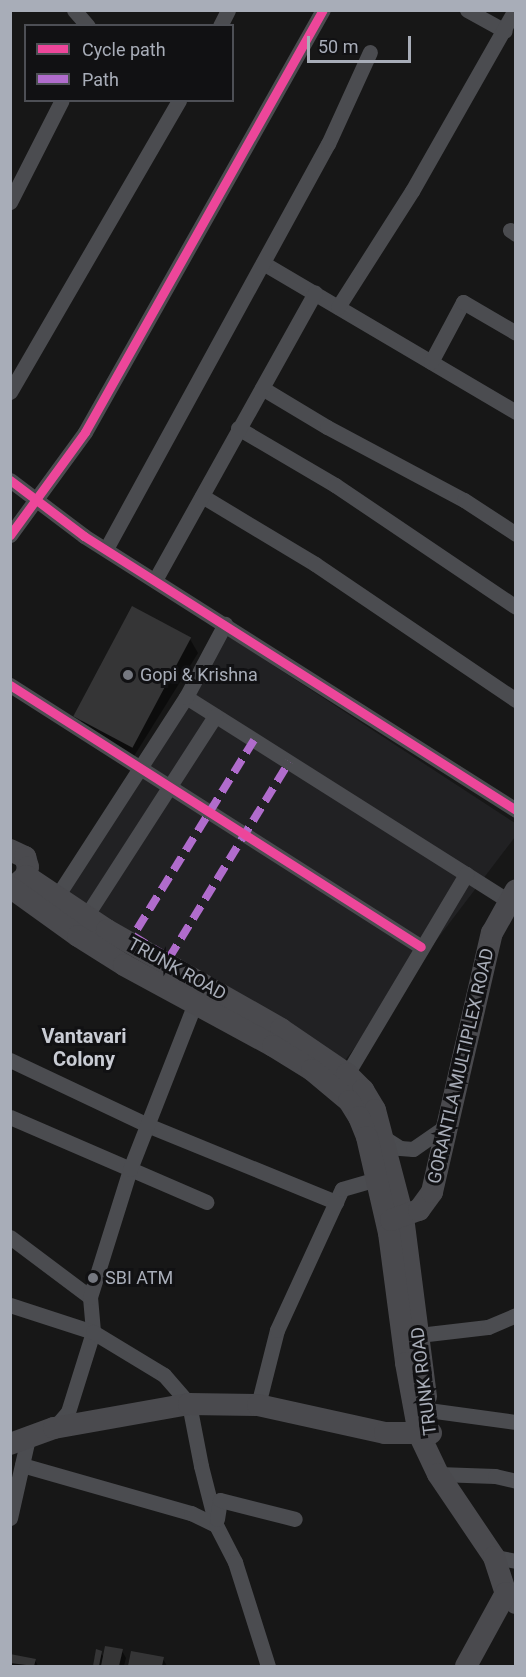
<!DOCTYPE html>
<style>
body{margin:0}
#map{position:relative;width:526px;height:1677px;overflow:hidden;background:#171717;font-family:Roboto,sans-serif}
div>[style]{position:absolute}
.built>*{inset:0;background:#212123}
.shadow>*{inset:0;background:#0007}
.building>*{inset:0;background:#353536;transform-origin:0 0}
.street>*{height:15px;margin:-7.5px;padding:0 7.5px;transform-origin:7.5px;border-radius:7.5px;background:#4b4c50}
.secondary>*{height:22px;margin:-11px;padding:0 11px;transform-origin:11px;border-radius:11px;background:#4a4a4e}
.quiet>*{height:8px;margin-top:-4px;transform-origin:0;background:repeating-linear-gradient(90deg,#b06ccc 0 15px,transparent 0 23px)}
.cycleway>*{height:9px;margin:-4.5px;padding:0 4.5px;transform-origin:4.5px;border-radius:4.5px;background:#ed469a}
.dots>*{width:16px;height:16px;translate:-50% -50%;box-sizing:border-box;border:3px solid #111113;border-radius:50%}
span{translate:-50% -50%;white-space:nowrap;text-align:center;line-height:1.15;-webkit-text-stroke:6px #111113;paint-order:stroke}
.poi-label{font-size:18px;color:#a8adb8}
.left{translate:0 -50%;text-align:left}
.street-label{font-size:18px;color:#a8adb8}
.neighbourhood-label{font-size:20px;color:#c9ccd4;font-weight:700}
.frame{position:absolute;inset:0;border:12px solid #a8adb8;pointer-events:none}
.legend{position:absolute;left:24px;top:24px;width:210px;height:78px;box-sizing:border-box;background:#111113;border:2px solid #4d4f55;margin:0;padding:8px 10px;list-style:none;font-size:18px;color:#a8adb8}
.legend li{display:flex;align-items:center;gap:12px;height:30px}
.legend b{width:30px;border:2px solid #4d4f55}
.scale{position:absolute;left:307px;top:36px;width:104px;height:27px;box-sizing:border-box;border:3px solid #a8adb8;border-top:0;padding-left:8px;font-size:18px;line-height:21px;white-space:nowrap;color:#a8adb8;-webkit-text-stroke:4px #111113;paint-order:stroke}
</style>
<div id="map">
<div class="built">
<div style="clip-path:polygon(227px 635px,515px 823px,515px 837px,343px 1063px,66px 896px,140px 781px)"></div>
</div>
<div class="shadow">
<div style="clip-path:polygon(190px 639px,198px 653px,131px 761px,75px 726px)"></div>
<div style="clip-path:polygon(98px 1651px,104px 1657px,122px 1651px,126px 1658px,124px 1666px,95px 1666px)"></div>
<div style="clip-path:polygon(132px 1653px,163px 1659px,167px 1666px,130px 1666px)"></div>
<div style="clip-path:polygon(10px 1655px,35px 1660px,38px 1666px,10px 1666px)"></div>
</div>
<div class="building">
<div style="left:132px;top:606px;width:67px;height:125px;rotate:28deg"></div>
<div style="clip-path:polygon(105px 1646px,123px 1649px,119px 1666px,101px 1666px)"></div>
<div style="clip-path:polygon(96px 1649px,102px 1651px,99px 1666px,93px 1666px)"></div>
<div style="clip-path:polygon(131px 1651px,164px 1657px,162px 1666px,128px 1666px)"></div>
<div style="clip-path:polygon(10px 1654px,36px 1659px,34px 1666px,10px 1663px)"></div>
</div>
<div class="street">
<div style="left:74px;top:10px;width:21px;rotate:49deg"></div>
<div style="left:467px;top:10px;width:43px;rotate:28.9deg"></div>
<div style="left:220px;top:26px;width:18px;rotate:-63deg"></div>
<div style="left:10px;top:202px;width:114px;rotate:-63deg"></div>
<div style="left:510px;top:230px;width:7px;rotate:34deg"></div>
<div style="left:263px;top:263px;width:294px;rotate:30.5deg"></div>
<div style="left:338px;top:307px;width:138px;rotate:-57.5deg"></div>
<div style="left:412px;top:191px;width:208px;rotate:-60.4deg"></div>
<div style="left:431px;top:362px;width:68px;rotate:-61.9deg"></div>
<div style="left:463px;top:302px;width:61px;rotate:30.3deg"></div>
<div style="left:262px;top:388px;width:76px;rotate:31deg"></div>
<div style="left:327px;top:427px;width:155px;rotate:28.1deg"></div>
<div style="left:464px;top:500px;width:62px;rotate:33.2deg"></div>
<div style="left:10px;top:392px;width:337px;rotate:-59.9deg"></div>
<div style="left:238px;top:428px;width:113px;rotate:30.4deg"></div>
<div style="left:335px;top:485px;width:218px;rotate:34deg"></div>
<div style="left:10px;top:480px;width:93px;rotate:37.1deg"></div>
<div style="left:84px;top:536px;width:512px;rotate:32.39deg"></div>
<div style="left:202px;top:496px;width:132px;rotate:31deg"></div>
<div style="left:315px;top:564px;width:243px;rotate:34.1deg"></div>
<div style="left:10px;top:535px;width:127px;rotate:-53.9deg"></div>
<div style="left:85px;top:432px;width:484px;rotate:-60.6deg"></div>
<div style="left:106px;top:549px;width:462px;rotate:-61.3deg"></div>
<div style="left:328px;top:144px;width:101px;rotate:-65.5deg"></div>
<div style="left:155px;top:580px;width:329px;rotate:-60.9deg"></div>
<div style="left:10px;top:685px;width:487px;rotate:32.5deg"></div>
<div style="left:186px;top:697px;width:382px;rotate:32.3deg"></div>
<div style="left:52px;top:904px;width:247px;rotate:-57.1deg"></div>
<div style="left:186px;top:697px;width:83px;rotate:-61.9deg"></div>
<div style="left:90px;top:910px;width:231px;rotate:-57.2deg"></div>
<div style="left:10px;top:1060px;width:157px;rotate:25.3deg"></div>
<div style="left:152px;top:1127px;width:199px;rotate:22.2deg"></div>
<div style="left:347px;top:1074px;width:233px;rotate:-59.2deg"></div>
<div style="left:10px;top:1117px;width:214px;rotate:23.4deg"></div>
<div style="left:383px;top:1137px;width:20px;rotate:33deg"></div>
<div style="left:400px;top:1148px;width:13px;rotate:4deg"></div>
<div style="left:413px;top:1149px;width:44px;rotate:-34.8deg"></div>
<div style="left:10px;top:1237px;width:100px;rotate:36.9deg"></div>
<div style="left:90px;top:1297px;width:35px;rotate:85deg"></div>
<div style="left:93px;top:1332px;width:84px;rotate:107.4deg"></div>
<div style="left:68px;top:1412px;width:21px;rotate:131deg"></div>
<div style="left:90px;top:1297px;width:134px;rotate:-72.6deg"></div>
<div style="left:130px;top:1169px;width:178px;rotate:-68.6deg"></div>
<div style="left:10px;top:1305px;width:87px;rotate:18deg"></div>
<div style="left:93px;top:1332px;width:83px;rotate:31.2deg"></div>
<div style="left:164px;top:1375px;width:38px;rotate:49deg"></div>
<div style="left:189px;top:1404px;width:63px;rotate:79deg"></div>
<div style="left:201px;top:1466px;width:61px;rotate:75.7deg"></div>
<div style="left:419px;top:1335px;width:69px;rotate:-6.6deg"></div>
<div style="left:488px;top:1327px;width:30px;rotate:-23deg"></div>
<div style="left:258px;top:1405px;width:77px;rotate:-75.8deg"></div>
<div style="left:277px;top:1330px;width:155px;rotate:-65.3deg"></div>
<div style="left:342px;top:1189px;width:36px;rotate:-16deg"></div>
<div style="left:428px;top:1410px;width:89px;rotate:7.8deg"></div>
<div style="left:22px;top:1465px;width:176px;rotate:15.9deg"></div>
<div style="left:191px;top:1513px;width:28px;rotate:26deg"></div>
<div style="left:216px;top:1525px;width:42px;rotate:62.8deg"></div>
<div style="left:235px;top:1562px;width:109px;rotate:72.4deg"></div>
<div style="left:438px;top:1474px;width:57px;rotate:2deg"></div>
<div style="left:495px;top:1476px;width:22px;rotate:13deg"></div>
<div style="left:10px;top:1518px;width:82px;rotate:-77.3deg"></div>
<div style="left:217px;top:1519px;width:19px;rotate:-81deg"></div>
<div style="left:220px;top:1500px;width:77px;rotate:14.2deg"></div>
<div style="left:494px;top:1557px;width:22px;rotate:10deg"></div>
</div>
<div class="secondary">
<div style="left:10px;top:850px;width:17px;rotate:25deg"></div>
<div style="left:25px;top:857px;width:10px;rotate:73deg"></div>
<div style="left:28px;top:867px;width:9px;rotate:103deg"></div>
<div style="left:26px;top:876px;width:13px;rotate:138deg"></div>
<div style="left:26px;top:876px;width:97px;rotate:33.7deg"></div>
<div style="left:107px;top:930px;width:200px;rotate:29.6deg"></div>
<div style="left:281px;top:1029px;width:80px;rotate:34.3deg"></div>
<div style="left:347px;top:1074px;width:23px;rotate:45deg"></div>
<div style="left:363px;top:1090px;width:23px;rotate:59deg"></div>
<div style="left:375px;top:1110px;width:111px;rotate:75.3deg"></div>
<div style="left:403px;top:1217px;width:181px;rotate:82.7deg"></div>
<div style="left:10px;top:887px;width:84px;rotate:35.8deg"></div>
<div style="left:78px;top:936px;width:54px;rotate:32.2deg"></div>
<div style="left:124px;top:965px;width:170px;rotate:28.5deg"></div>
<div style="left:273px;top:1046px;width:46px;rotate:31.6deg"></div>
<div style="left:312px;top:1070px;width:48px;rotate:40deg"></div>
<div style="left:349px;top:1101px;width:19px;rotate:58deg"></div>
<div style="left:359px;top:1117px;width:22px;rotate:68deg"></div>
<div style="left:367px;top:1137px;width:98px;rotate:77.1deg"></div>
<div style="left:389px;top:1233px;width:131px;rotate:82.5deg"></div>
<div style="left:406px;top:1363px;width:72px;rotate:79.6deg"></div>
<div style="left:419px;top:1434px;width:44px;rotate:64.6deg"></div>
<div style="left:438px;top:1474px;width:100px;rotate:56deg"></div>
<div style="left:494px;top:1557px;width:38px;rotate:72deg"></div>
<div style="left:506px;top:1593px;width:14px;rotate:45deg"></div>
<div style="left:391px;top:1220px;width:30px;rotate:-20deg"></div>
<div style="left:419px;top:1210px;width:22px;rotate:-54deg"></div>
<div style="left:432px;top:1192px;width:266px;rotate:-77deg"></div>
<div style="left:492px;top:933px;width:49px;rotate:-60.8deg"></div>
<div style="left:10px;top:1444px;width:47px;rotate:-20deg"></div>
<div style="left:54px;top:1428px;width:137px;rotate:-10.1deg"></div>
<div style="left:189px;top:1404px;width:69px;rotate:0.8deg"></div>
<div style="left:258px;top:1405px;width:130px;rotate:12.4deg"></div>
<div style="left:385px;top:1433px;width:46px"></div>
<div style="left:466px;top:1666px;width:83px;rotate:-61.3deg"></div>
</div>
<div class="quiet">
<div style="left:254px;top:740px;width:230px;rotate:121.7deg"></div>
<div style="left:133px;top:936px;width:42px;rotate:31.4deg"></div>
<div style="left:169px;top:958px;width:230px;rotate:-58.5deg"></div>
</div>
<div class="cycleway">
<div style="left:10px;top:480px;width:93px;rotate:37.1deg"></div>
<div style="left:84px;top:536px;width:512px;rotate:32.39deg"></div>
<div style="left:10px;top:535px;width:127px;rotate:-53.9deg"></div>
<div style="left:85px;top:432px;width:484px;rotate:-60.6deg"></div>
<div style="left:10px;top:685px;width:487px;rotate:32.5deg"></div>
</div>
<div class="dots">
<div style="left:128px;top:675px;background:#757880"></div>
<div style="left:93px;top:1278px;background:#757880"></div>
</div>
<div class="poi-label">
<span class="left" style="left:140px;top:675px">Gopi &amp; Krishna</span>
<span class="left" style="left:105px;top:1278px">SBI ATM</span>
</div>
<div class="street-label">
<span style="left:177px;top:969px;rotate:29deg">TRUNK ROAD</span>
<span style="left:461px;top:1066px;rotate:-77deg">GORANTLA MULTIPLEX ROAD</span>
<span style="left:424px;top:1381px;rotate:-97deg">TRUNK ROAD</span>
</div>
<div class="neighbourhood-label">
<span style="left:84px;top:1048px">Vantavari<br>Colony</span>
</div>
<div class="frame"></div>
<ul class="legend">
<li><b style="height:8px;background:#ed469a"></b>Cycle path</li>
<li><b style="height:8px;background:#b06ccc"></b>Path</li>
</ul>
<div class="scale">50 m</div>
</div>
